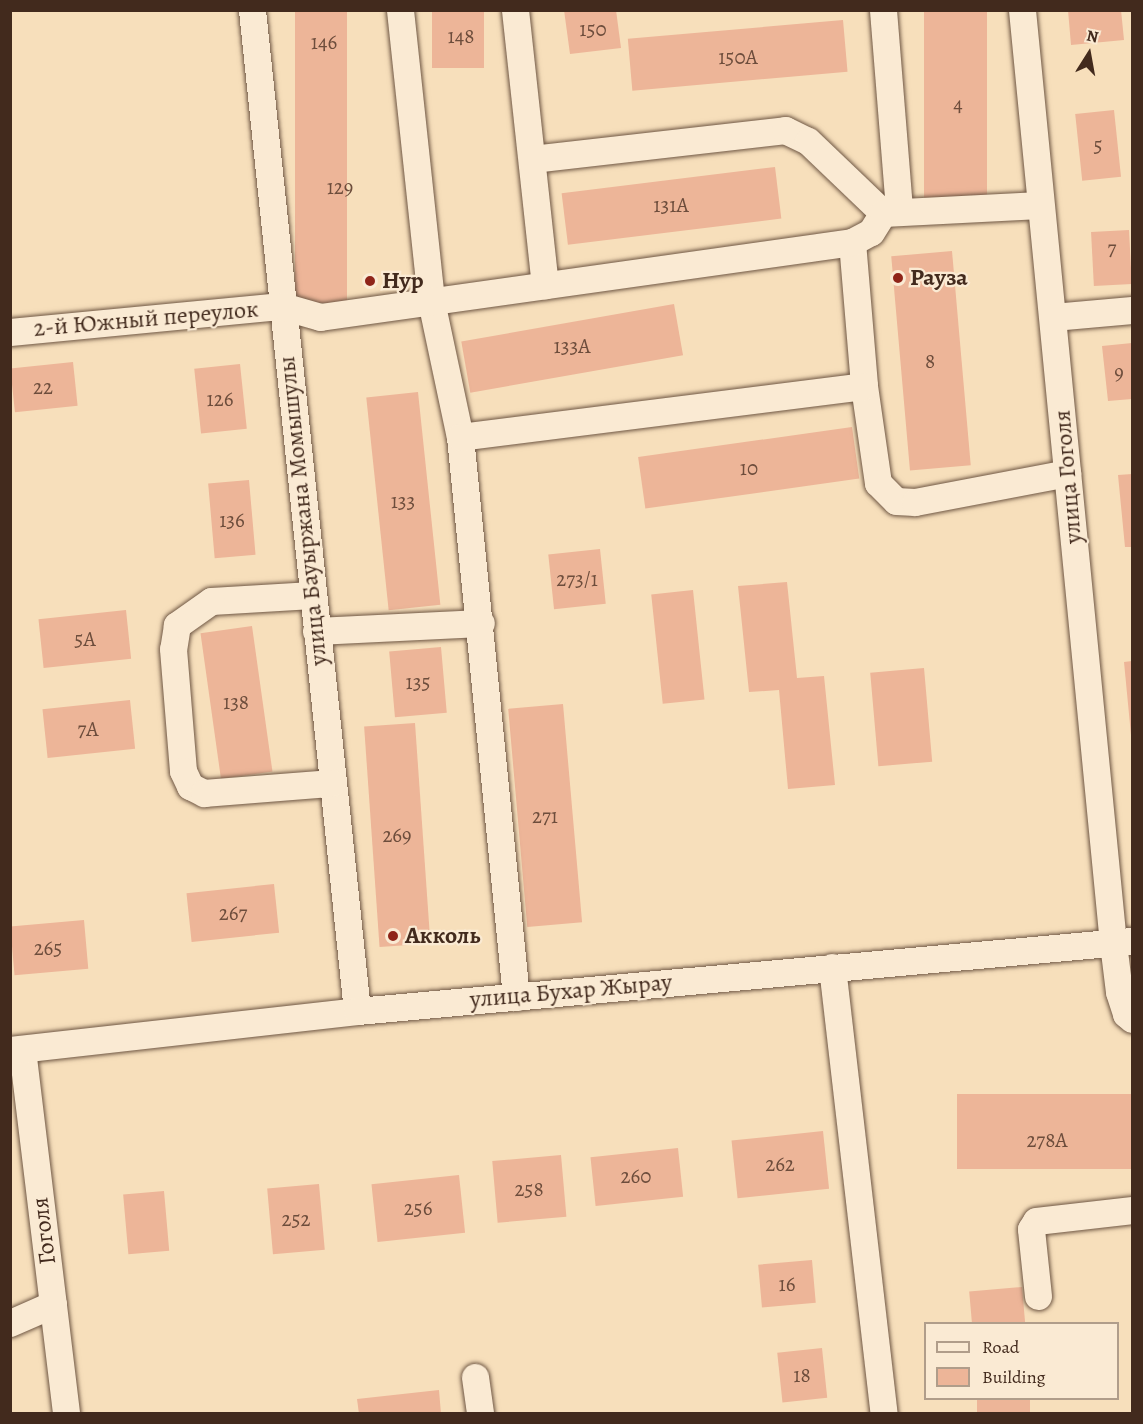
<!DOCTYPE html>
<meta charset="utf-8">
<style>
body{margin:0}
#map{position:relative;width:1143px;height:1424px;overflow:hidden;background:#f7dfbb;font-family:Alegreya,serif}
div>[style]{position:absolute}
.building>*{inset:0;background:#edb598;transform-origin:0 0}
.roads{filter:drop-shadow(0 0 2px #6f5744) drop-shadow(0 0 2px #6f5744)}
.minor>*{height:27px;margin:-13.5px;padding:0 13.5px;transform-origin:13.5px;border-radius:13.5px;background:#faead3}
.dots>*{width:16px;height:16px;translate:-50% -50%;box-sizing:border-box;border:3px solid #faead3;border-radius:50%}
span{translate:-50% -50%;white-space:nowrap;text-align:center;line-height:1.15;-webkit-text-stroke:4.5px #faead3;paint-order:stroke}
.number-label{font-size:21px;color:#6d4d3c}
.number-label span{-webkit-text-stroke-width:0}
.poi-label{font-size:24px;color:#422a1d;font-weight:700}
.left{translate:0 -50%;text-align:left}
.street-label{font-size:24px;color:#422a1d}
.frame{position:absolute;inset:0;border:12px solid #422a1d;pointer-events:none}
.legend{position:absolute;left:924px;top:1322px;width:195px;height:78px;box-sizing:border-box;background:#faead3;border:2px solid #b09d8a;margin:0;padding:8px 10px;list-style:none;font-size:18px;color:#422a1d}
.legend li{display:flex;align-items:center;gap:12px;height:30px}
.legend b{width:30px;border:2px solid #b09d8a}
.north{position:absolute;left:1059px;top:24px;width:60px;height:60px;-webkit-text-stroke:4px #faead3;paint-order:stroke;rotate:11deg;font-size:16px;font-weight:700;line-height:24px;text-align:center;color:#422a1d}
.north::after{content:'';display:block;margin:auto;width:21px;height:27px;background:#422a1d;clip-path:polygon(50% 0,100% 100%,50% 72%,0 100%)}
</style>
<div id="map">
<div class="building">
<div style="left:295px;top:10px;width:52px;height:293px"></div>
<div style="left:432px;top:10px;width:52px;height:58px"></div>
<div style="clip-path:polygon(564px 10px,616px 10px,621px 48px,570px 54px)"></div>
<div style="left:924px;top:10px;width:63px;height:189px"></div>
<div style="clip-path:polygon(1068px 10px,1121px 10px,1124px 40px,1071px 45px)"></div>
<div style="left:843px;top:20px;width:52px;height:216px;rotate:85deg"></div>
<div style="left:1114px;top:110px;width:67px;height:39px;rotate:84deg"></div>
<div style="left:775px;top:167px;width:52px;height:215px;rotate:83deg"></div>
<div style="left:1129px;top:230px;width:54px;height:38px;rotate:87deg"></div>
<div style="left:952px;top:251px;width:215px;height:61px;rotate:85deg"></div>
<div style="left:674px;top:304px;width:52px;height:216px;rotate:80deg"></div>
<div style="clip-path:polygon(1132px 343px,1132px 399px,1108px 401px,1102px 346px)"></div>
<div style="left:73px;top:362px;width:44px;height:63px;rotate:84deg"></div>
<div style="left:240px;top:364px;width:65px;height:46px;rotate:84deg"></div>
<div style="left:418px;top:392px;width:214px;height:52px;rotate:84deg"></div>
<div style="left:852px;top:427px;width:52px;height:216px;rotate:82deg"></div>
<div style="clip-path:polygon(1132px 474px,1132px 547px,1125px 547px,1118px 475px)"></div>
<div style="left:249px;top:480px;width:75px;height:41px;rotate:85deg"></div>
<div style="left:600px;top:549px;width:55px;height:52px;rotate:84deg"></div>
<div style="clip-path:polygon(787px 582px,797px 678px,824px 676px,835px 785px,788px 789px,779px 690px,749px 692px,738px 586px)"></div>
<div style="left:693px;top:590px;width:110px;height:42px;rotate:84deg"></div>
<div style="left:126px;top:610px;width:49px;height:88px;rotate:84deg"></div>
<div style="left:252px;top:626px;width:147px;height:52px;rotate:82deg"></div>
<div style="left:441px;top:647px;width:66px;height:52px;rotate:85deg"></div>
<div style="clip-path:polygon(1132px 661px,1132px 735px,1131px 735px,1124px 662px)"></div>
<div style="left:924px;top:668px;width:94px;height:54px;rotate:85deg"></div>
<div style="left:130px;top:700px;width:49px;height:88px;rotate:84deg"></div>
<div style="left:563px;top:704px;width:219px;height:55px;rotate:85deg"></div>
<div style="left:415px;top:723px;width:221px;height:51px;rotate:86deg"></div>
<div style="left:274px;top:884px;width:49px;height:88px;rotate:84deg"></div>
<div style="left:84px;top:920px;width:49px;height:74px;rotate:85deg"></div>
<div style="left:1132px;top:1094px;width:75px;height:175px;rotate:90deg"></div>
<div style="left:823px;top:1131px;width:58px;height:92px;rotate:84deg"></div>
<div style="left:678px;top:1148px;width:49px;height:88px;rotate:84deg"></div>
<div style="left:561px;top:1155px;width:62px;height:69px;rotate:85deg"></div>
<div style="left:459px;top:1175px;width:58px;height:88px;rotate:84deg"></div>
<div style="left:319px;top:1184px;width:66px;height:52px;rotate:85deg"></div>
<div style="left:164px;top:1191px;width:60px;height:41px;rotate:85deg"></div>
<div style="left:812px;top:1260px;width:43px;height:54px;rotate:85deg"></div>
<div style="left:1022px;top:1287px;width:37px;height:53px;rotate:85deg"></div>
<div style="left:822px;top:1348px;width:50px;height:45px;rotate:84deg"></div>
<div style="clip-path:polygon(439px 1390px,441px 1414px,359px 1414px,357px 1399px)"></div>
<div style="left:977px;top:1398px;width:53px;height:16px"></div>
</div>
<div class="roads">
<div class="minor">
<div style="left:252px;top:10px;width:1006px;rotate:84.01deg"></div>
<div style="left:400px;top:10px;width:293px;rotate:83.9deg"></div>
<div style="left:431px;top:301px;width:139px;rotate:78deg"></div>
<div style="left:460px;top:437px;width:563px;rotate:84.29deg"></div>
<div style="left:515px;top:10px;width:277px;rotate:83.8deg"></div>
<div style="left:883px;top:10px;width:202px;rotate:85.4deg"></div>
<div style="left:1022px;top:10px;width:937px;rotate:84.43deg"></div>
<div style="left:1113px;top:943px;width:49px;rotate:83deg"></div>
<div style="left:1119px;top:992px;width:23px;rotate:72deg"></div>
<div style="left:1126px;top:1014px;width:8px;rotate:40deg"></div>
<div style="left:532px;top:159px;width:255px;rotate:-6.5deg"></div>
<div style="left:785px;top:130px;width:25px;rotate:26deg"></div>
<div style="left:808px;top:141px;width:104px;rotate:43.8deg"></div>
<div style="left:852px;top:242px;width:144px;rotate:85.2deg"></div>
<div style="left:864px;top:386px;width:98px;rotate:81.8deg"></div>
<div style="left:878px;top:483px;width:25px;rotate:45deg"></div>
<div style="left:896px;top:501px;width:19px;rotate:3deg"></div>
<div style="left:915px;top:502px;width:155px;rotate:-10.8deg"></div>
<div style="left:1053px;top:317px;width:79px;rotate:-5.1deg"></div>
<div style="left:10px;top:332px;width:273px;rotate:-5.5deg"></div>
<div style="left:282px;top:306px;width:40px;rotate:16deg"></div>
<div style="left:320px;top:317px;width:537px;rotate:-8.02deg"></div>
<div style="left:852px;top:242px;width:21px;rotate:-28deg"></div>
<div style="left:871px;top:232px;width:22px;rotate:-58deg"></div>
<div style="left:883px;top:213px;width:157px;rotate:-2.9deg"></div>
<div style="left:460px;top:437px;width:407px;rotate:-7.2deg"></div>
<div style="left:312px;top:595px;width:101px;rotate:176.6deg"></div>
<div style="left:211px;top:601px;width:42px;rotate:144.8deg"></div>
<div style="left:177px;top:625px;width:24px;rotate:99deg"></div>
<div style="left:173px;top:649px;width:122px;rotate:85.3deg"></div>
<div style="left:183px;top:771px;width:17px;rotate:65deg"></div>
<div style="left:190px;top:786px;width:16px;rotate:27deg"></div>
<div style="left:204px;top:793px;width:128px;rotate:-4.5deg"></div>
<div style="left:316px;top:631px;width:165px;rotate:-2.8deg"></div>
<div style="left:832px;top:967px;width:450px;rotate:83.4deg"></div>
<div style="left:22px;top:1049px;width:368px;rotate:83.1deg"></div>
<div style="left:10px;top:1050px;width:349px;rotate:-6.4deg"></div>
<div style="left:357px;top:1011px;width:778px;rotate:-5.16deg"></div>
<div style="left:1038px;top:1296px;width:67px;rotate:-96deg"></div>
<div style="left:1031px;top:1229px;width:9px;rotate:-58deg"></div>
<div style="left:1036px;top:1221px;width:97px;rotate:-6.5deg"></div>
<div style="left:10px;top:1323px;width:47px;rotate:-23.8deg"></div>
<div style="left:475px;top:1377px;width:37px;rotate:82deg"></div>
</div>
</div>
<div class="dots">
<div style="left:898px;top:278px;background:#8f2418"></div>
<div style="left:370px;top:281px;background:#8f2418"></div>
<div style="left:393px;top:936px;background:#8f2418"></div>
</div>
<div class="number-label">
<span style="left:593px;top:29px">150</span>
<span style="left:461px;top:36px">148</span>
<span style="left:324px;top:42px">146</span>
<span style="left:738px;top:57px">150А</span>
<span style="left:958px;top:104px">4</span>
<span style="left:1098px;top:145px">5</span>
<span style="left:340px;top:187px">129</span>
<span style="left:671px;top:205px">131А</span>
<span style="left:1112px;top:248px">7</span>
<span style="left:572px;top:346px">133А</span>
<span style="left:930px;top:361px">8</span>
<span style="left:1119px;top:372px">9</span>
<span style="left:43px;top:387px">22</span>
<span style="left:220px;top:399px">126</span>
<span style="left:749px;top:468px">10</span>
<span style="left:403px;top:501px">133</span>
<span style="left:232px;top:520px">136</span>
<span style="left:577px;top:579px">273/1</span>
<span style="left:85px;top:639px">5А</span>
<span style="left:418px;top:682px">135</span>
<span style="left:236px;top:702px">138</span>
<span style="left:88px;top:729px">7А</span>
<span style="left:545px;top:816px">271</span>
<span style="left:397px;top:835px">269</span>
<span style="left:233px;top:913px">267</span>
<span style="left:48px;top:948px">265</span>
<span style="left:1047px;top:1140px">278А</span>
<span style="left:780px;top:1164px">262</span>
<span style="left:636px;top:1176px">260</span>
<span style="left:529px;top:1189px">258</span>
<span style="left:418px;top:1208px">256</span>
<span style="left:296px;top:1219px">252</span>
<span style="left:787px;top:1284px">16</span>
<span style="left:802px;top:1375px">18</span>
</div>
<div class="poi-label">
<span class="left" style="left:910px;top:278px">Рауза</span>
<span class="left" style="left:382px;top:281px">Нур</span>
<span class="left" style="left:405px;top:936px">Акколь</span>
</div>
<div class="street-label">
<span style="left:146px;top:319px;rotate:-5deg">2-й Южный переулок</span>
<span style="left:1068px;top:477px;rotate:-95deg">улица Гоголя</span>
<span style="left:303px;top:511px;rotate:-96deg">улица Бауыржана Момышулы</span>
<span style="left:571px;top:991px;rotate:-5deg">улица Бухар Жырау</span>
<span style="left:44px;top:1231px;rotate:-97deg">Гоголя</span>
</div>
<div class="frame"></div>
<ul class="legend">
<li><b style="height:8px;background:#faead3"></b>Road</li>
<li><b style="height:16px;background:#edb598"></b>Building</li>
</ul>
<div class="north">N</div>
</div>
